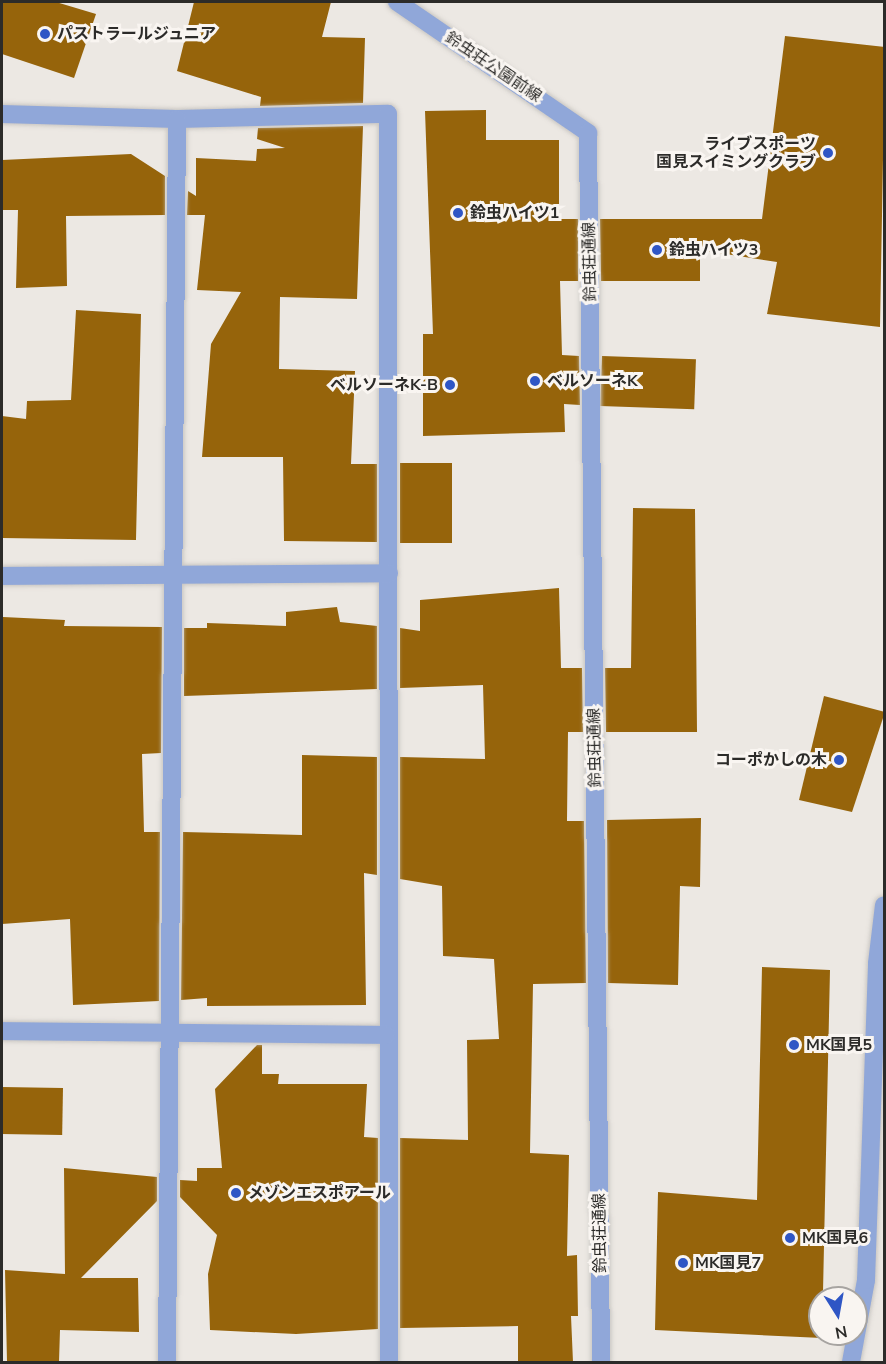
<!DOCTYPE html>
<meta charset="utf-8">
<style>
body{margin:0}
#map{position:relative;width:886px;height:1364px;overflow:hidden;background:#ece8e3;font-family:"Nunito Sans","Noto Sans JP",sans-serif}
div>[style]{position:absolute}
.building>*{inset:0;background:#96640b;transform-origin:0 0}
.roads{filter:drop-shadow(0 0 2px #c9c6c2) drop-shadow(0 0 2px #c9c6c2)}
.minor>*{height:18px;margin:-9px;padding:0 9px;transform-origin:9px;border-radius:9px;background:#90a7d9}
.dots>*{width:16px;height:16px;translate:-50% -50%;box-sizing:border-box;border:3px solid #f9f5f1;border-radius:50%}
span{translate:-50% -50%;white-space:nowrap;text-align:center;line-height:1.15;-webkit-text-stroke:6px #f9f5f1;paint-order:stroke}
.poi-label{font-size:16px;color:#2c2b29;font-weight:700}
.left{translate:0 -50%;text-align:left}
.right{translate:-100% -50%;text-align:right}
.street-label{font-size:16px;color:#2c2b29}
.frame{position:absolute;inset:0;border:3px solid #2c2b29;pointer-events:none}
.north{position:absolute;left:808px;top:1286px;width:60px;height:60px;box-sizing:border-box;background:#f9f5f1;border:2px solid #a7a4a1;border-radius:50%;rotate:169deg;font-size:16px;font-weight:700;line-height:24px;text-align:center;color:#2c2b29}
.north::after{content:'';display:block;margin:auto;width:21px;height:27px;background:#2f56c5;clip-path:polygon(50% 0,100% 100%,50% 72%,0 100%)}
</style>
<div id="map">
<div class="building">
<div style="clip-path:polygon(2px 2px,56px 2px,96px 14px,74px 78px,2px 54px)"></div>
<div style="clip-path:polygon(194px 2px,331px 2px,322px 37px,365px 38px,363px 103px,260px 106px,261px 97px,177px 71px)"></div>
<div style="clip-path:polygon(785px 36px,885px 47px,880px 327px,767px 314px,777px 262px,700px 250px,700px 281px,601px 281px,600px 219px,762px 219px)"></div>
<div style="clip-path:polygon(486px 110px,486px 140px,559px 140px,559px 219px,578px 219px,578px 281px,560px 281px,562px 355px,579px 356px,580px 405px,564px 404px,565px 432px,423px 436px,423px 334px,433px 334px,425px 111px)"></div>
<div style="clip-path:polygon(363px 126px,357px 299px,280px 297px,279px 369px,355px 371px,351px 464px,377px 464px,377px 542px,284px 541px,283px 457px,202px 457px,211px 344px,241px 292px,197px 290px,205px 215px,187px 215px,188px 191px,196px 196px,196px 158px,256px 161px,257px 149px,285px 148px,257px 139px,258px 128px)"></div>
<div style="clip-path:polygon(131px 154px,165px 176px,165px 215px,66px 216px,67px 286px,16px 288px,18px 210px,2px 210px,2px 160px)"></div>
<div style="clip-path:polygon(76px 310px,141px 314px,136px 540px,2px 538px,2px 416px,26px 419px,27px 401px,71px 400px)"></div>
<div style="left:602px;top:356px;width:94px;height:50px;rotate:2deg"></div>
<div style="left:400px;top:463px;width:52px;height:80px"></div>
<div style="clip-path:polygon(633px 508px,695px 509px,697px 732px,606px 732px,605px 668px,631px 668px)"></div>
<div style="clip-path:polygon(559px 588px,561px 668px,582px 668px,583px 732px,568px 732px,567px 821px,584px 821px,586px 983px,533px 984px,530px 1153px,569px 1155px,567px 1256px,577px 1255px,578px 1316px,571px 1316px,573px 1362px,518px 1362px,518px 1326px,400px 1328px,400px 1138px,468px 1140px,467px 1040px,499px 1039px,494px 959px,443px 956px,442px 886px,400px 879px,400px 757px,485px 759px,483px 685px,400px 688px,400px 628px,420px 631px,420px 600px)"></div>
<div style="clip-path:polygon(337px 607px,340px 622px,377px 626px,377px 689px,184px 696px,184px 628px,207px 628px,207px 623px,286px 626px,286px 612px)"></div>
<div style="clip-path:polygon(3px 617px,65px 620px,64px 626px,162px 627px,161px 753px,142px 754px,144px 832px,160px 832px,159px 1001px,73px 1005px,70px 919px,2px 924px)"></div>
<div style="clip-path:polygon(824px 696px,885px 712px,852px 812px,799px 800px)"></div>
<div style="clip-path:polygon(302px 755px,377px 757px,377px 875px,364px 873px,366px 1005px,207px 1006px,207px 998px,181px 1000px,183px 832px,302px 835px)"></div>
<div style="clip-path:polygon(701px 818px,700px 887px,680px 886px,678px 985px,608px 983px,607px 820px)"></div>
<div style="clip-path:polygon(762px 967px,830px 970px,822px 1338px,655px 1330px,658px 1192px,757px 1200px)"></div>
<div style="clip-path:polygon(257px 1045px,262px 1045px,262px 1074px,279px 1074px,278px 1084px,367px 1084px,364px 1137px,378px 1138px,378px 1329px,296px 1334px,210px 1330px,208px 1274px,217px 1235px,180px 1197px,180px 1180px,197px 1181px,197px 1168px,222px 1168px,215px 1089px)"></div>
<div style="left:2px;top:1087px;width:61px;height:47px;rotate:1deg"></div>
<div style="clip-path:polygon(64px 1168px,157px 1177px,157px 1201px,81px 1278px,138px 1278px,139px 1332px,60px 1330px,59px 1362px,7px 1362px,5px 1270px,65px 1274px)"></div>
</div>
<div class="roads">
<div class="minor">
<div style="left:397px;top:2px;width:232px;rotate:34.4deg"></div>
<div style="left:588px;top:133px;width:1229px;rotate:89.39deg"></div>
<div style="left:2px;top:114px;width:175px;rotate:1.6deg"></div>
<div style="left:177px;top:119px;width:211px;rotate:-1.4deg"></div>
<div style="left:388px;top:114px;width:1248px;rotate:89.95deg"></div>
<div style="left:2px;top:576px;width:387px;rotate:-0.4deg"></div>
<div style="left:2px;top:1031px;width:384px;rotate:0.6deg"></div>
<div style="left:167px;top:1362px;width:1243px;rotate:-89.54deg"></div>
<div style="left:851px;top:1362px;width:83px;rotate:-79.6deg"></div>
<div style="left:866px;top:1280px;width:317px;rotate:-88deg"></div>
<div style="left:877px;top:963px;width:58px;rotate:-83.1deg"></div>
</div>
</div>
<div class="dots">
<div style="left:45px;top:34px;background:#2f56c5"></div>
<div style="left:828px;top:153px;background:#2f56c5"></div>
<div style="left:458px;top:213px;background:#2f56c5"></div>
<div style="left:657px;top:250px;background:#2f56c5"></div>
<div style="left:535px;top:381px;background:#2f56c5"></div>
<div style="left:450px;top:385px;background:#2f56c5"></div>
<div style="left:839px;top:760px;background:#2f56c5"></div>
<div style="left:794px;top:1045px;background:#2f56c5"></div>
<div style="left:236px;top:1193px;background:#2f56c5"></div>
<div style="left:790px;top:1238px;background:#2f56c5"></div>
<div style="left:683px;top:1263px;background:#2f56c5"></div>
</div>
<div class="poi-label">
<span class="left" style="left:57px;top:34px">パストラールジュニア</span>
<span class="right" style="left:816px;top:153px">ライブスポーツ<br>国見スイミングクラブ</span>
<span class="left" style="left:470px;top:213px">鈴虫ハイツ1</span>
<span class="left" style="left:669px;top:250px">鈴虫ハイツ3</span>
<span class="left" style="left:547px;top:381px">ベルソーネK</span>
<span class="right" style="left:438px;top:385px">ベルソーネK-B</span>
<span class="right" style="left:827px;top:760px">コーポかしの木</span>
<span class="left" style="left:806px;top:1045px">MK国見5</span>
<span class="left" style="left:248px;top:1193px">メゾンエスポアール</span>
<span class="left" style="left:802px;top:1238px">MK国見6</span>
<span class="left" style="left:695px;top:1263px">MK国見7</span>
</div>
<div class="street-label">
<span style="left:493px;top:67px;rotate:34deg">鈴虫荘公園前線</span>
<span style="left:590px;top:262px;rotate:-91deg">鈴虫荘通線</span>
<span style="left:595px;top:748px;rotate:-91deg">鈴虫荘通線</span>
<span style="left:600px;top:1233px;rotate:-91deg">鈴虫荘通線</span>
</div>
<div class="frame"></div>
<div class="north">N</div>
</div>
